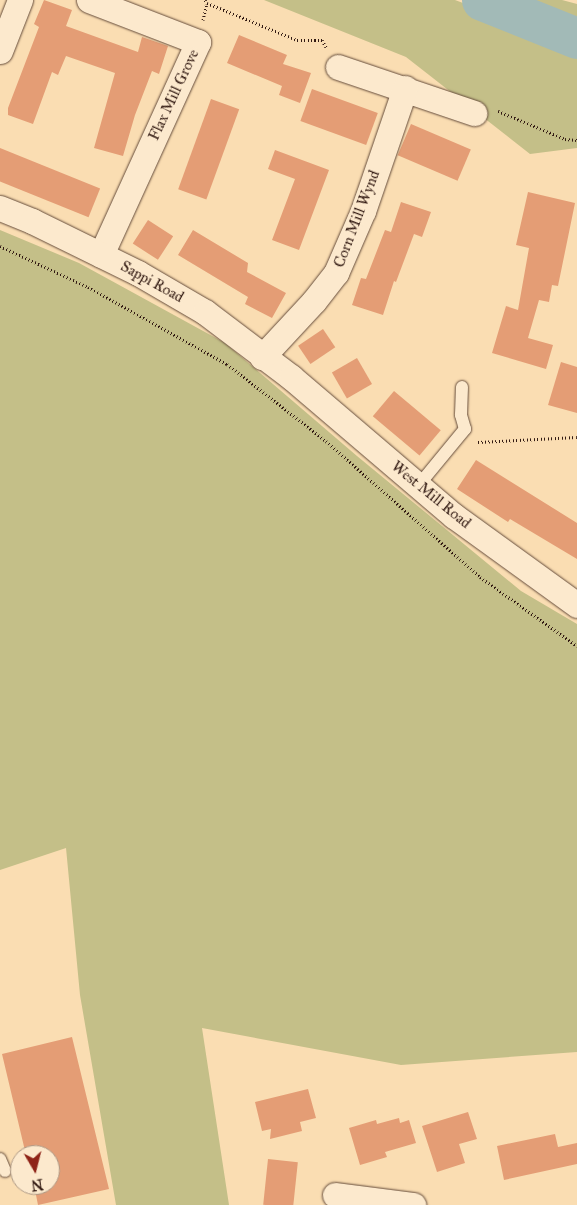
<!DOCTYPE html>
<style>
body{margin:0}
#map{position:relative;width:577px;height:1205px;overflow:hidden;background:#faddb2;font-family:"IM FELL Great Primer",serif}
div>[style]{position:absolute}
.green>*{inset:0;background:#c4bf88}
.river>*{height:41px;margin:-20.5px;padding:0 20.5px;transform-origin:20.5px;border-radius:20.5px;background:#a2bab7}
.building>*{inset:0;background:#e49d75;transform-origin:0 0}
.path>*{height:3px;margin-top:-1.5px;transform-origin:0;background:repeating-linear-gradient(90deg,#331b13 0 1px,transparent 0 3.5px)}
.roads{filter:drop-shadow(0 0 1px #654c3b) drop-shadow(0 0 1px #654c3b)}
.service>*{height:12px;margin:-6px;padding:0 6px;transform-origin:6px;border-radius:6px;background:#fce9cd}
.minor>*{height:25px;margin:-12.5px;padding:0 12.5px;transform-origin:12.5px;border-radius:12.5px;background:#fce9cd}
span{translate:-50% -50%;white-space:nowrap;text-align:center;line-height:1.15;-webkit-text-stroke:5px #fce9cd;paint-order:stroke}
.street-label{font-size:15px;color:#331b13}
.north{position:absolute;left:10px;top:1145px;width:50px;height:50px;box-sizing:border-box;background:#fce9cd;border:1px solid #ac9783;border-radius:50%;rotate:172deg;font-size:14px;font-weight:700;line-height:20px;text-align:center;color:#331b13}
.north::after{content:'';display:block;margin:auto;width:18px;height:22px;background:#8f2418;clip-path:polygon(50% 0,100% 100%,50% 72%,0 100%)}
</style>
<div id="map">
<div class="green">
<div style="clip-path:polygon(264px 0,455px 0,577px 46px,577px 148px,530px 154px,406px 57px)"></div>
<div style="clip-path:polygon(493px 0,562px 0,577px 4px,577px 33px)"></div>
<div style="clip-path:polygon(0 230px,79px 263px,225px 343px,357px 456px,521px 591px,577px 624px,577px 1052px,401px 1065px,202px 1028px,229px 1205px,116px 1205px,80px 995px,66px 848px,0 870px)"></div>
</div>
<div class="river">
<div style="left:482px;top:0;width:102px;rotate:21.8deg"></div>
</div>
<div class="building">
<div style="clip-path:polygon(44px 0,72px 10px,66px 26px,138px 52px,142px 37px,168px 46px,159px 74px,152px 71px,135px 115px,123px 156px,94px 148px,115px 73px,66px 56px,58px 75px,52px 72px,33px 124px,8px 115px,8px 108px,39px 27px,34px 24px)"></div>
<div style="clip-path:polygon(239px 35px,287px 55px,283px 64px,311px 73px,300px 103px,279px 95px,282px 86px,227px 63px)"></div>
<div style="left:312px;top:89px;width:70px;height:34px;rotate:20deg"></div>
<div style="left:211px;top:99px;width:30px;height:96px;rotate:20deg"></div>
<div style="left:411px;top:124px;width:65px;height:34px;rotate:23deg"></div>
<div style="left:0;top:148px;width:108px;height:31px;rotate:22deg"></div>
<div style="clip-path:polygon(275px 150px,329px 170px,299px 250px,272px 240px,295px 179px,268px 169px)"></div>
<div style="clip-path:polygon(528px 192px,575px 203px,558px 286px,552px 285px,549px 302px,539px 300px,528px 338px,553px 345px,546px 369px,492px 353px,506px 306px,518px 310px,529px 248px,516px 245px)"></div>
<div style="clip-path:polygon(401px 202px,431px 212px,422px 237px,414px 234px,396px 282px,394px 281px,383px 315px,352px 305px,361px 278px,366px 279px,385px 230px,391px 232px)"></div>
<div style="left:148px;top:220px;width:30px;height:28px;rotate:33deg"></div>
<div style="clip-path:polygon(193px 230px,248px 263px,247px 272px,286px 293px,272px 318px,245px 304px,248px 297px,178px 255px)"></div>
<div style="left:323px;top:329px;width:22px;height:30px;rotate:56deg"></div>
<div style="left:357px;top:358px;width:30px;height:29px;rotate:60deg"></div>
<div style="clip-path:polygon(561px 362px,577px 367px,577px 413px,548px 405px)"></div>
<div style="left:394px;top:391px;width:61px;height:33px;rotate:40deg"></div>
<div style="clip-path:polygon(476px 460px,577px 523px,577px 559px,510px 519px,508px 522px,457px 489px)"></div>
<div style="clip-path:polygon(72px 1037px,109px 1189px,38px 1205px,34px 1185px,50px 1185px,50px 1155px,26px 1155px,2px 1054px)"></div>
<div style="clip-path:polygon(308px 1089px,316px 1118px,300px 1122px,302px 1131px,270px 1139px,271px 1129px,262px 1131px,255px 1102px)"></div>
<div style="clip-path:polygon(468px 1112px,477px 1139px,459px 1144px,465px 1163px,437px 1172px,422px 1126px)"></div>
<div style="clip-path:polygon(399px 1118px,400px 1123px,409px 1120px,416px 1143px,385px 1152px,387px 1157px,360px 1165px,349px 1128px,376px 1120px,377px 1124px)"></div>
<div style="clip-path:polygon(555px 1134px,558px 1147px,577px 1143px,577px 1164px,504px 1180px,497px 1146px)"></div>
<div style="left:268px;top:1159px;width:30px;height:46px;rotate:6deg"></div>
</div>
<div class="path">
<div style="left:205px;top:0;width:4px;rotate:56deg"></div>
<div style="left:207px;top:3px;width:97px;rotate:22.3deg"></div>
<div style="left:297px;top:40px;width:25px"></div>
<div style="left:322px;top:40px;width:8px;rotate:60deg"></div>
<div style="left:203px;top:20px;width:17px;rotate:-77deg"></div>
<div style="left:498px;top:111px;width:73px;rotate:22.7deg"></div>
<div style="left:565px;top:139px;width:12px;rotate:5deg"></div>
<div style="left:0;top:246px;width:97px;rotate:25deg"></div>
<div style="left:88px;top:287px;width:159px;rotate:29deg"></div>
<div style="left:227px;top:364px;width:125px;rotate:37.9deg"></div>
<div style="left:326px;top:441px;width:205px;rotate:41.4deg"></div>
<div style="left:480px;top:577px;width:119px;rotate:35.4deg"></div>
<div style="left:478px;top:442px;width:99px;rotate:-2.9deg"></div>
</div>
<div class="roads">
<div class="service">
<div style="left:418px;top:486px;width:74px;rotate:-50.5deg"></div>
<div style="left:465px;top:429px;width:15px;rotate:-106deg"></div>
<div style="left:461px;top:415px;width:28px;rotate:-88deg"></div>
<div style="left:0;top:1159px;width:13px;rotate:67deg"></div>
</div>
<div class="minor">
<div style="left:89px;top:0;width:117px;rotate:21.1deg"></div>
<div style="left:198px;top:42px;width:234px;rotate:114.5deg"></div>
<div style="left:0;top:51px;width:55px;rotate:-68.6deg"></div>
<div style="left:338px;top:67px;width:144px;rotate:18.7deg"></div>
<div style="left:0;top:208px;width:35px;rotate:22deg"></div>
<div style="left:32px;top:221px;width:118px;rotate:26.1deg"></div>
<div style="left:138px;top:273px;width:78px;rotate:30.2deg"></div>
<div style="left:205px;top:312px;width:108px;rotate:37.1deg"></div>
<div style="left:291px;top:377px;width:214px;rotate:40.5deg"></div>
<div style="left:454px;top:516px;width:152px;rotate:35.9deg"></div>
<div style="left:262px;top:357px;width:76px;rotate:-47.1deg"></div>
<div style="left:314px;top:301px;width:36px;rotate:-52deg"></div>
<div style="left:336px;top:273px;width:68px;rotate:-66.5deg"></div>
<div style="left:363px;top:211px;width:130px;rotate:-71.1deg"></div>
<div style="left:335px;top:1195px;width:79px;rotate:7.3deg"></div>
</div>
</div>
<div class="street-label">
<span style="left:174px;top:95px;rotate:-65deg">Flax Mill Grove</span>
<span style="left:357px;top:219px;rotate:-69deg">Corn Mill Wynd</span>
<span style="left:152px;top:282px;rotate:29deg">Sappi Road</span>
<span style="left:431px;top:495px;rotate:39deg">West Mill Road</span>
</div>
<div class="north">N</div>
</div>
